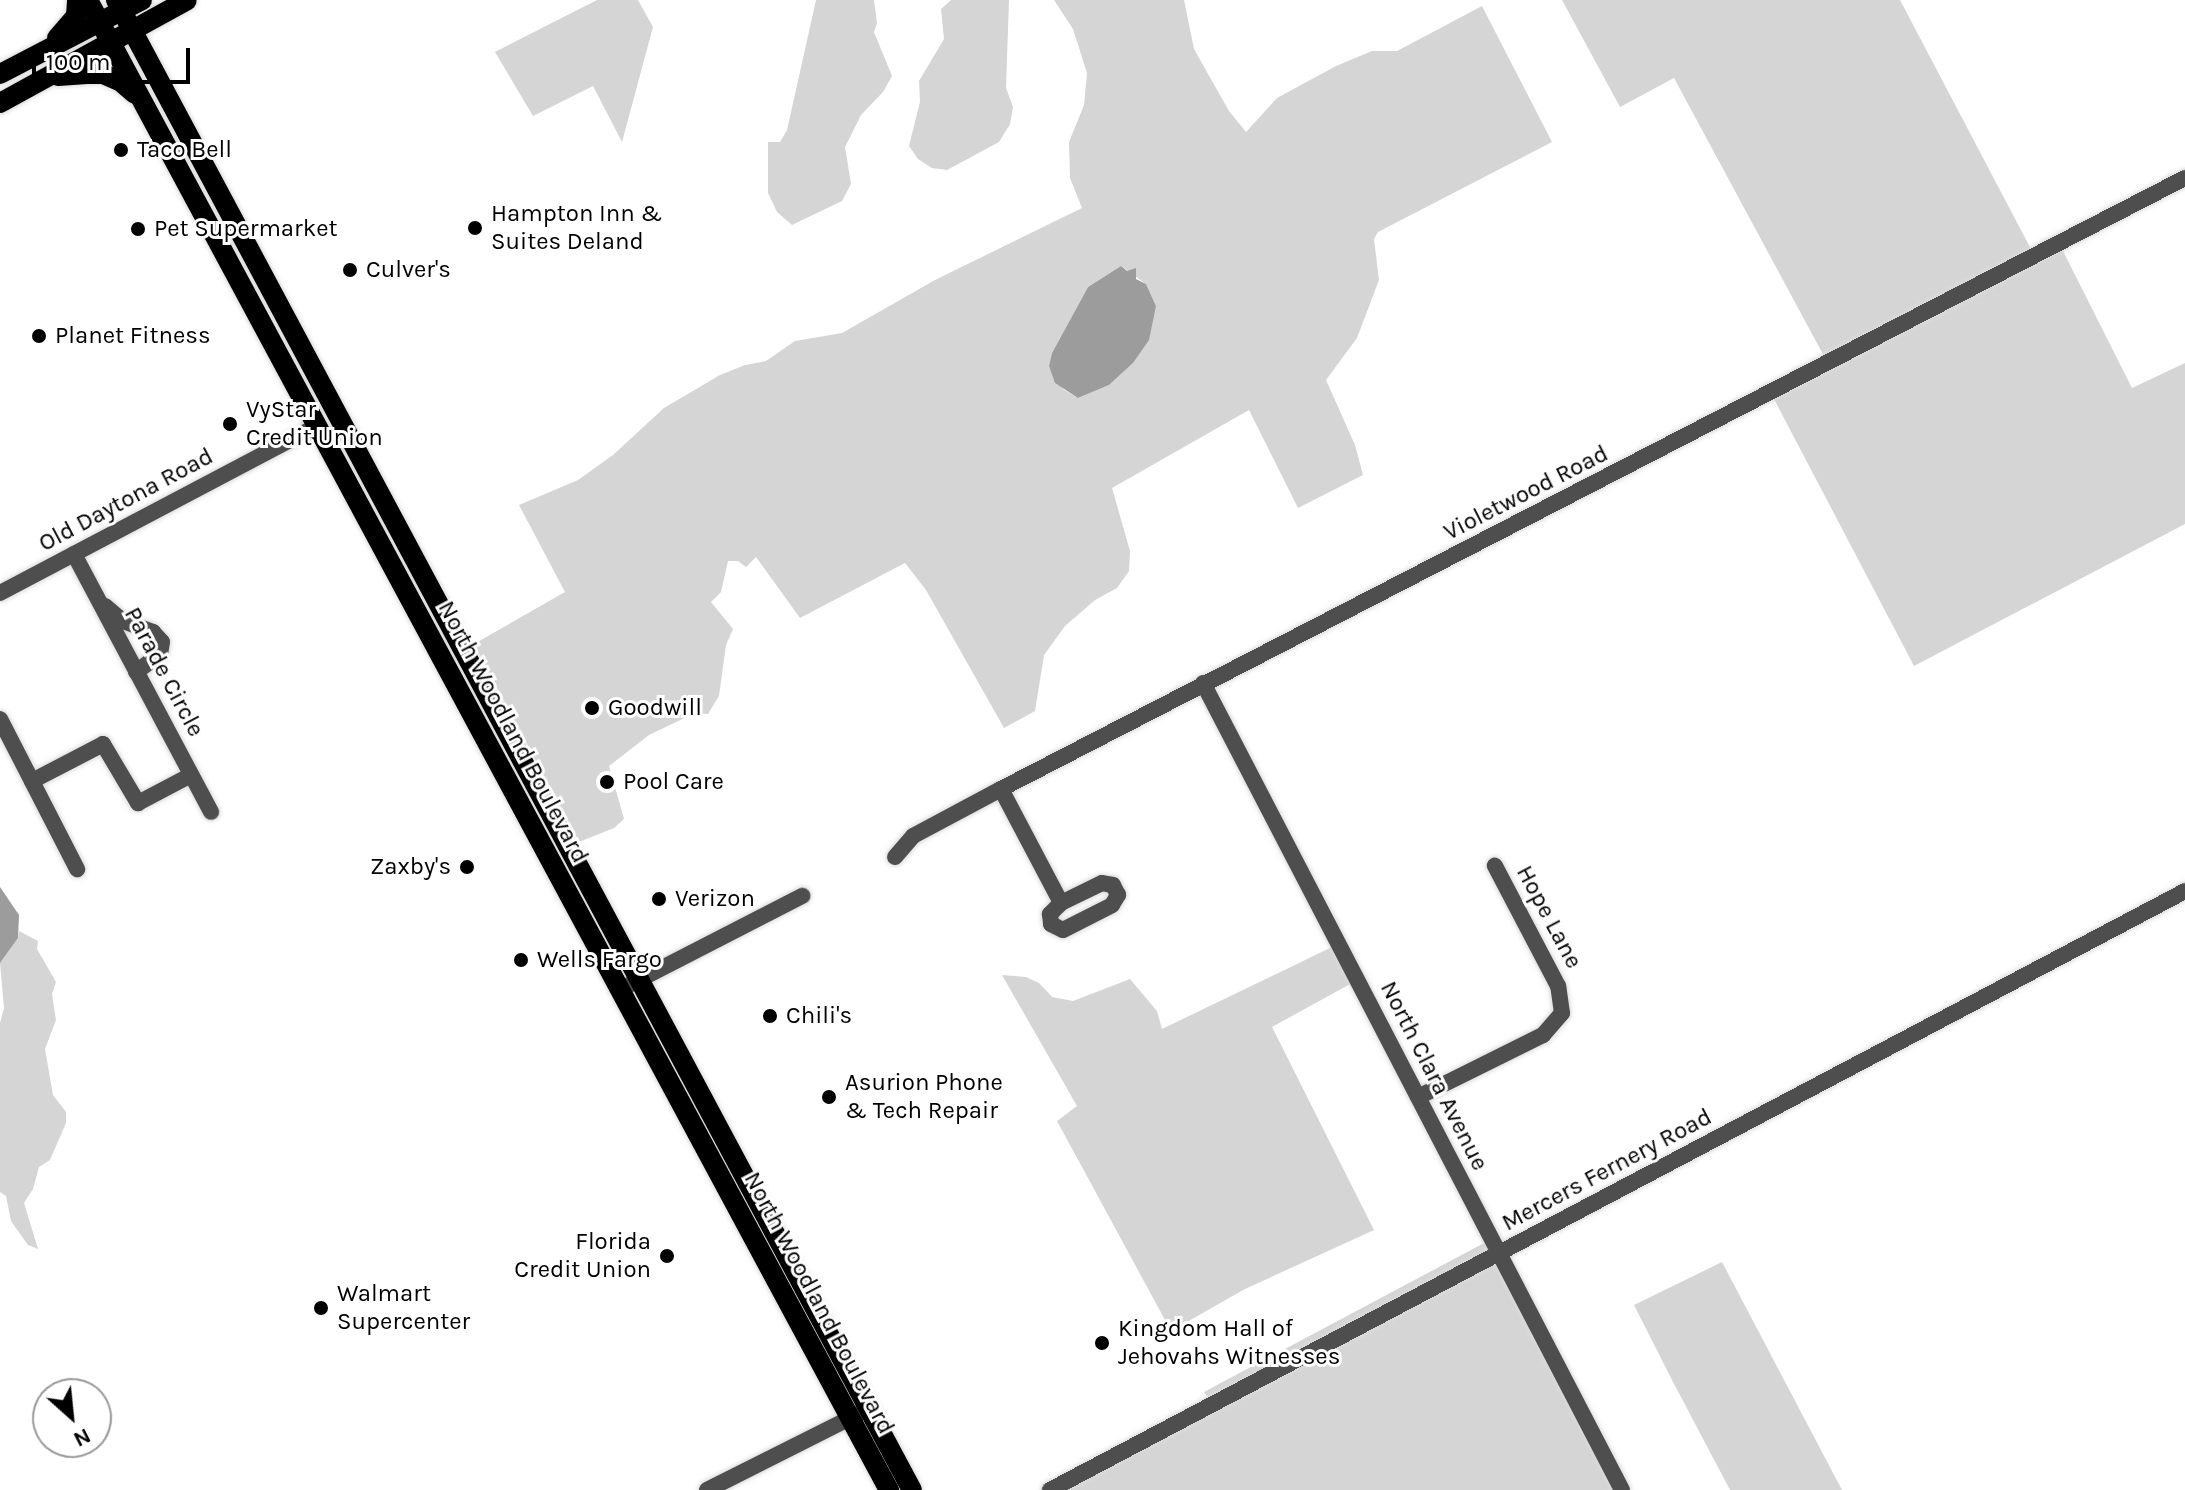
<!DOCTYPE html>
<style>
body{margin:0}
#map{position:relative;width:2185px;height:1490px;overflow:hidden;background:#fff;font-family:Karla,sans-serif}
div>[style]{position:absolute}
.green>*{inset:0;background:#d5d5d5}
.water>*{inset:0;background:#9c9c9c}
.roads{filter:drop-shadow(0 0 2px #dbdbdb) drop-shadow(0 0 2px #dbdbdb)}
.minor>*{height:16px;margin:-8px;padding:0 8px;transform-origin:8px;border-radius:8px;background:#4e4e4e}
.major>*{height:20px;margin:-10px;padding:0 10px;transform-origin:10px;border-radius:10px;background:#000}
.dots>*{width:22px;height:22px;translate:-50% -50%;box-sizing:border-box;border:4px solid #fff;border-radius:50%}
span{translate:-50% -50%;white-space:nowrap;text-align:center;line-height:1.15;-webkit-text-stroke:6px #fff;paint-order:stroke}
.poi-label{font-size:24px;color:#000}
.left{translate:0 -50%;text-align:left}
.right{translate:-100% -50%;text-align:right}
.street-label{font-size:24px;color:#000}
.north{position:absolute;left:32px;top:1378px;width:80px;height:80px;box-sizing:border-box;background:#fff;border:2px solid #999;border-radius:50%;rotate:153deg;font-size:22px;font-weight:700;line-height:32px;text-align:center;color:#000}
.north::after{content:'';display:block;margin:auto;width:28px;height:36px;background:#000;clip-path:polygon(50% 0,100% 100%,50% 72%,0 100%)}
.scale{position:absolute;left:32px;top:48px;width:158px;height:36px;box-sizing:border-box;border:4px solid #000;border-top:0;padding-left:10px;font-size:24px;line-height:28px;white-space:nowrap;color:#000;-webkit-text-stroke:6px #fff;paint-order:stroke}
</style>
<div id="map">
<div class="green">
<div style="clip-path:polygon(597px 0,638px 0,653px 27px,622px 142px,593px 86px,533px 116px,495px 52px)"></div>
<div style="clip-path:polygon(816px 0,874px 0,877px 23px,874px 32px,892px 76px,883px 92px,861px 115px,845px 147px,851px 184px,842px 201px,792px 225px,777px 212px,768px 193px,768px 142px,780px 142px,787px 130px)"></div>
<div style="clip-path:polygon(951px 0,1009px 0,1006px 88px,1013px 107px,1010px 124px,999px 142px,947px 170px,932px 168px,918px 159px,909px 146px,920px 102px,919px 81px,944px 39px,941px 9px)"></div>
<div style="clip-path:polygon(evenodd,1054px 0,1184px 0,1194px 49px,1229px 111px,1246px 132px,1277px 98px,1336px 66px,1372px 51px,1397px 51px,1482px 6px,1552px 142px,1378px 232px,1374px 239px,1379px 280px,1357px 338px,1326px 380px,1355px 445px,1363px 475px,1298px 508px,1249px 410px,1112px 488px,1130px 551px,1129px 571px,1117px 588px,1095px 600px,1065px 626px,1044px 655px,1035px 711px,1004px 728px,926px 590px,905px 563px,800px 618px,756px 557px,746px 567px,738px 561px,728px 561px,721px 592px,711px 602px,733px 629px,726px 645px,719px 696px,708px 714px,695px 713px,649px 735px,609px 766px,624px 819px,614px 828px,579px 842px,474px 644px,565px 592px,519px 505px,578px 480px,613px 455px,664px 408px,720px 375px,745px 365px,766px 361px,795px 341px,842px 333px,935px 280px,1082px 208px,1070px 178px,1069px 142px,1084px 105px,1087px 73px,1073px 29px,1054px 0,1121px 266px,1146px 284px,1156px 306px,1133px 363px,1109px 385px,1078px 398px,1063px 389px,1049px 367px,1052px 353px,1088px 287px,1121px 266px)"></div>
<div style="clip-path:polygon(1562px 0,1900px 0,2032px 251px,1825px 358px,1674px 78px,1620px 107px)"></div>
<div style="clip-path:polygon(2062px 249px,2132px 388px,2185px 363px,2185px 524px,1914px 666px,1774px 399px)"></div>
<div style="clip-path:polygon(19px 931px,38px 941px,37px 949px,56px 982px,52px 994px,56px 1020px,45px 1049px,53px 1095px,66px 1112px,66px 1123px,50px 1160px,39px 1167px,33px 1189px,24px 1203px,38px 1249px,28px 1245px,11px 1221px,6px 1196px,0 1192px,0 1023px,4px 1008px,0 963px,18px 938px)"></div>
<div style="clip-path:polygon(1334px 946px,1352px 983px,1272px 1027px,1374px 1230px,1245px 1289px,1171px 1331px,1057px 1121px,1077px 1106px,1002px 975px,1026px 977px,1039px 983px,1052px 997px,1073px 1001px,1130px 979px,1157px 1011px,1162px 1029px)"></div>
<div style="clip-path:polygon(1486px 1242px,1491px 1251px,1209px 1399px,1204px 1392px)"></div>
<div style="clip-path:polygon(1497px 1262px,1616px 1490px,1063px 1490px)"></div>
<div style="clip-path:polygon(1722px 1262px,1842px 1490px,1730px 1490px,1672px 1380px,1634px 1305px)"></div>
</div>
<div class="water">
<div style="clip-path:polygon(1121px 266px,1127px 271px,1136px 268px,1136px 279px,1146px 284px,1156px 306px,1149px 340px,1133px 363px,1109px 385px,1078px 398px,1055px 383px,1049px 366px,1052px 353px,1088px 287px)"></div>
<div style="clip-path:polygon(0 887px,19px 915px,18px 938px,0 963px)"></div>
</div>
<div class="roads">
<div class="minor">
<div style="left:74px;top:554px;width:292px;rotate:62deg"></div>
<div style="left:0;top:593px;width:358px;rotate:-27.8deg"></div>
<div style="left:105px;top:606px;width:23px;rotate:40deg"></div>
<div style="left:123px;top:621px;width:32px;rotate:20deg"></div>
<div style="left:153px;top:632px;width:13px;rotate:48deg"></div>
<div style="left:162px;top:642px;width:12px;rotate:99deg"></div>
<div style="left:160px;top:654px;width:30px;rotate:143deg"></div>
<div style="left:1203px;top:683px;width:909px;rotate:62.56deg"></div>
<div style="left:0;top:719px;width:169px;rotate:62.8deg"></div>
<div style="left:32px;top:781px;width:80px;rotate:-27.5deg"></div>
<div style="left:103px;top:744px;width:69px;rotate:59.3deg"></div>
<div style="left:138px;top:803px;width:60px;rotate:-27.8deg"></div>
<div style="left:1001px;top:789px;width:129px;rotate:62.2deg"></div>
<div style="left:1061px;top:903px;width:16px;rotate:135deg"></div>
<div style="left:1050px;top:914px;width:10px;rotate:84deg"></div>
<div style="left:1051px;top:924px;width:13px;rotate:27deg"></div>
<div style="left:1063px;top:930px;width:55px;rotate:-27deg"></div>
<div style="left:1112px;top:905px;width:12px;rotate:-59deg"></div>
<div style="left:1118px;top:895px;width:11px;rotate:-117deg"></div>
<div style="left:1113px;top:885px;width:11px;rotate:-170deg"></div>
<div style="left:1102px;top:883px;width:46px;rotate:154deg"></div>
<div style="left:895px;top:857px;width:28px;rotate:-49deg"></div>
<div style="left:913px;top:836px;width:100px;rotate:-28.1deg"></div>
<div style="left:1001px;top:789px;width:1332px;rotate:-27.3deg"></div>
<div style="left:629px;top:985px;width:195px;rotate:-27.2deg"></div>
<div style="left:1418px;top:1097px;width:140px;rotate:-26.4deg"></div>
<div style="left:1543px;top:1035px;width:29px;rotate:-49deg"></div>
<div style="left:1562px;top:1013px;width:27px;rotate:-98deg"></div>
<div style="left:1558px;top:986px;width:136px;rotate:-117.7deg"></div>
<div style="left:707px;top:1490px;width:171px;rotate:-26.7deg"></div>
<div style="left:1050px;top:1490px;width:1283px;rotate:-27.82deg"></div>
</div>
<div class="major">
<div style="left:88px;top:0;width:1692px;rotate:61.74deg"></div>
<div style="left:116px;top:0;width:1689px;rotate:61.89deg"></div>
<div style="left:57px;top:38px;width:29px;rotate:-49deg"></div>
<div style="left:76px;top:16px;width:16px;rotate:-86deg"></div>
<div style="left:0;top:74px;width:160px;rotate:-27.5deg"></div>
<div style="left:58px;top:76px;width:43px;rotate:-4deg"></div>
<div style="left:101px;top:73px;width:22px;rotate:24deg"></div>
<div style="left:121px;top:82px;width:18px;rotate:41deg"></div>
<div style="left:0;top:103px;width:213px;rotate:-28.8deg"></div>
</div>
</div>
<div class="dots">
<div style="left:121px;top:150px;background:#000"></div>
<div style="left:475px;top:228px;background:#000"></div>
<div style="left:138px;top:229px;background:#000"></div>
<div style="left:350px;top:270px;background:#000"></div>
<div style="left:39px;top:336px;background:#000"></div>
<div style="left:230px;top:424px;background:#000"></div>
<div style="left:592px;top:708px;background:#000"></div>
<div style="left:607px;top:782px;background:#000"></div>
<div style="left:467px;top:867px;background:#000"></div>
<div style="left:659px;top:899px;background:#000"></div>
<div style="left:521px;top:960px;background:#000"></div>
<div style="left:770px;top:1016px;background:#000"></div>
<div style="left:829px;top:1097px;background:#000"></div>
<div style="left:667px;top:1256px;background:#000"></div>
<div style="left:321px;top:1308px;background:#000"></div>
<div style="left:1102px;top:1343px;background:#000"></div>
</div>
<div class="poi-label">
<span class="left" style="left:137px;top:150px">Taco Bell</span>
<span class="left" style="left:491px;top:228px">Hampton Inn &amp;<br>Suites Deland</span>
<span class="left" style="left:154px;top:229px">Pet Supermarket</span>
<span class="left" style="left:366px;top:270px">Culver's</span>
<span class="left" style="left:55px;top:336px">Planet Fitness</span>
<span class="left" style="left:246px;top:424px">VyStar<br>Credit Union</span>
<span class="left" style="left:608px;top:708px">Goodwill</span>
<span class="left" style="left:623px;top:782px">Pool Care</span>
<span class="right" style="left:451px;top:867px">Zaxby's</span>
<span class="left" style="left:675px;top:899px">Verizon</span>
<span class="left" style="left:537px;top:960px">Wells Fargo</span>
<span class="left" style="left:786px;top:1016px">Chili's</span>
<span class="left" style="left:845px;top:1097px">Asurion Phone<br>&amp; Tech Repair</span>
<span class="right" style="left:651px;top:1256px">Florida<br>Credit Union</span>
<span class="left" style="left:337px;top:1308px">Walmart<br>Supercenter</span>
<span class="left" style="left:1118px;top:1343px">Kingdom Hall of<br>Jehovahs Witnesses</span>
</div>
<div class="street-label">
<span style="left:1526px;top:493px;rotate:-27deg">Violetwood Road</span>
<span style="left:126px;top:500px;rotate:-28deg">Old Daytona Road</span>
<span style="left:164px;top:672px;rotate:62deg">Parade Circle</span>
<span style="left:513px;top:732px;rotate:62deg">North Woodland Boulevard</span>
<span style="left:1549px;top:917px;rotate:62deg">Hope Lane</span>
<span style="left:1434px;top:1076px;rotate:63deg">North Clara Avenue</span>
<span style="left:1607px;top:1170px;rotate:-28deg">Mercers Fernery Road</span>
<span style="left:819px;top:1303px;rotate:62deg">North Woodland Boulevard</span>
</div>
<div class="north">N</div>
<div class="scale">100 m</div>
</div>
